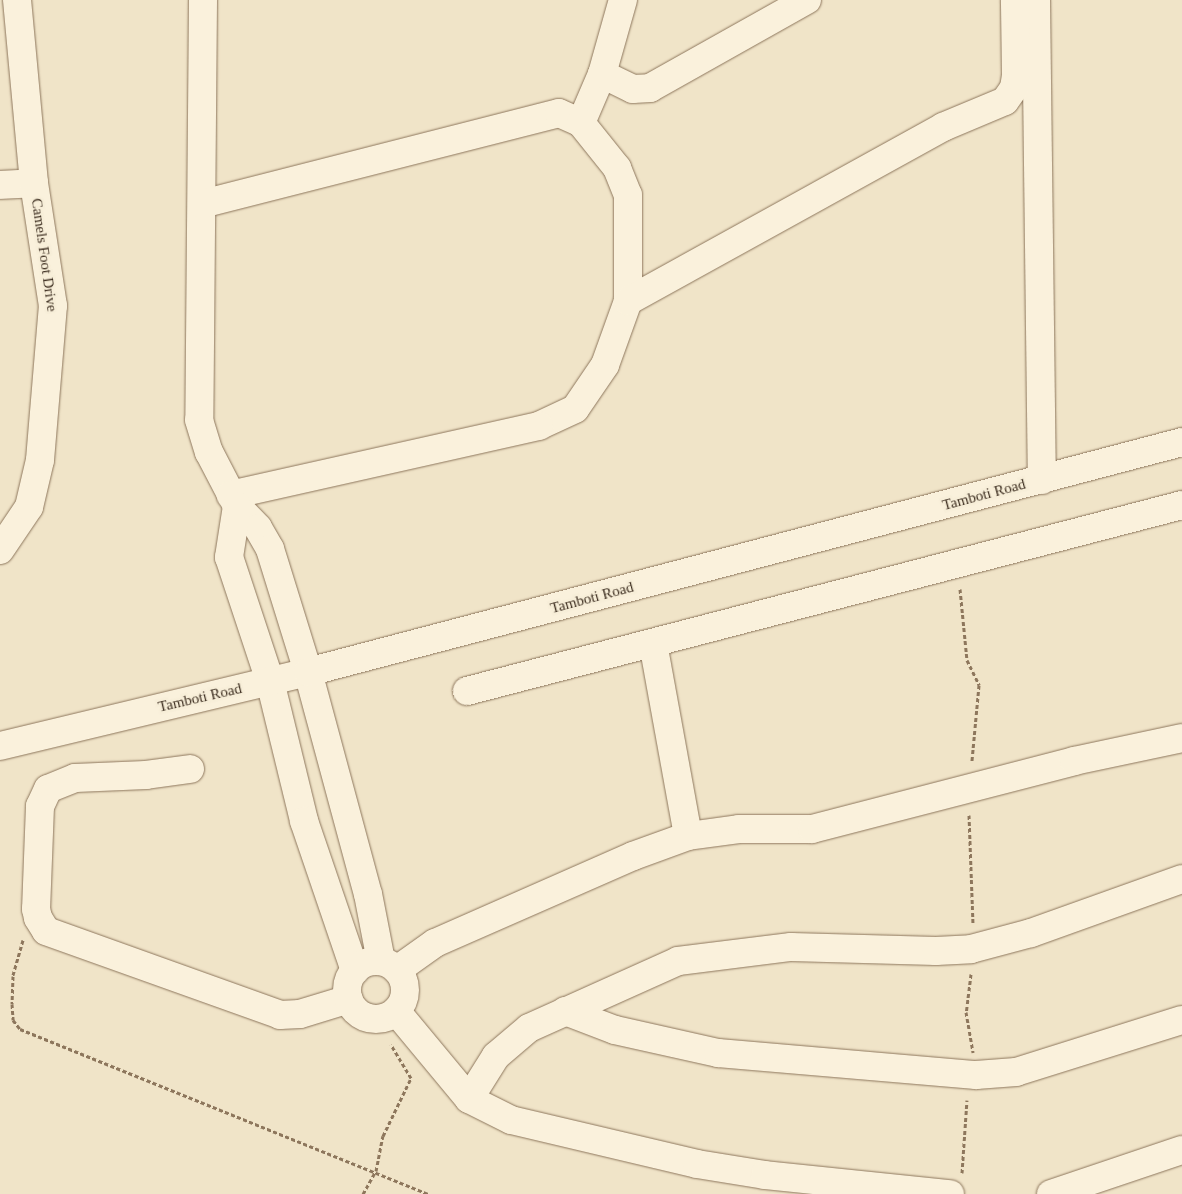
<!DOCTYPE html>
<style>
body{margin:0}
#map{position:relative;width:1182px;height:1194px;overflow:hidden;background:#f0e4c8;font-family:Georgia,serif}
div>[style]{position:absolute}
.path>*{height:3px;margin-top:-1.5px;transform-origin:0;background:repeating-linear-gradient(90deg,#8d765c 0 4px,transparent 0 6.5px)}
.roads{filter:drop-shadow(0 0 1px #8d765c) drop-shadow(0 0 1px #8d765c)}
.minor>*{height:28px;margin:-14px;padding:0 14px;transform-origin:14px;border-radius:14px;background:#faf1dc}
.minor>.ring{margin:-14px;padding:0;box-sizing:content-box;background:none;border:28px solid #faf1dc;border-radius:50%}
span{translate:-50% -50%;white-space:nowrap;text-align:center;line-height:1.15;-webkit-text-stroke:5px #f7eed8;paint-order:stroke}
.street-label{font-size:15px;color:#3d2e20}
</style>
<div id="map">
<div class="path">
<div style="left:960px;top:589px;width:71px;rotate:84.4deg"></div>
<div style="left:967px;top:660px;width:28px;rotate:64deg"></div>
<div style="left:979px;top:685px;width:76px;rotate:95.3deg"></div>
<div style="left:969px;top:815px;width:108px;rotate:87.9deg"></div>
<div style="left:23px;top:940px;width:37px;rotate:106deg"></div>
<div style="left:13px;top:976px;width:28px;rotate:92deg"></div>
<div style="left:12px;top:1004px;width:16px;rotate:86deg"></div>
<div style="left:13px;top:1020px;width:11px;rotate:52deg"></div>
<div style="left:20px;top:1029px;width:440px;rotate:22deg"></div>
<div style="left:971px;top:974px;width:38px;rotate:97deg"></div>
<div style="left:966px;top:1012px;width:41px;rotate:80.1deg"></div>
<div style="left:962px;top:1173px;width:73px;rotate:-86.1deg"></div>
<div style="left:363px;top:1194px;width:26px;rotate:-61deg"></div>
<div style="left:376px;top:1171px;width:36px;rotate:-79deg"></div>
<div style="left:383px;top:1136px;width:64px;rotate:-64.2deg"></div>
<div style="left:411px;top:1078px;width:39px;rotate:-121deg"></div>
</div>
<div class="roads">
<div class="minor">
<div style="left:203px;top:0;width:420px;rotate:90.5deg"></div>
<div style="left:199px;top:420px;width:34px;rotate:73deg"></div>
<div style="left:209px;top:452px;width:61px;rotate:62.6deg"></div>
<div style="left:237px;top:506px;width:30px;rotate:46deg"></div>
<div style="left:258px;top:528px;width:24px;rotate:60deg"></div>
<div style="left:270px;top:549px;width:129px;rotate:72.8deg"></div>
<div style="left:308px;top:672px;width:230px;rotate:74.9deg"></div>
<div style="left:368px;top:894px;width:68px;rotate:79deg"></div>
<div style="left:1036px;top:0;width:480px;rotate:89.3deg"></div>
<div style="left:602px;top:74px;width:34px;rotate:26deg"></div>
<div style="left:633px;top:89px;width:17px;rotate:-3deg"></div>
<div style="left:650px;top:88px;width:180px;rotate:-29.3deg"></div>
<div style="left:581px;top:123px;width:53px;rotate:-66.8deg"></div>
<div style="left:602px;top:74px;width:77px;rotate:-74.2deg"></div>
<div style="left:0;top:185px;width:34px;rotate:-3deg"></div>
<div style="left:202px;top:204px;width:368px;rotate:-14.3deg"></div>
<div style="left:559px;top:113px;width:24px;rotate:24deg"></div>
<div style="left:581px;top:123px;width:58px;rotate:51.3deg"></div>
<div style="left:617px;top:168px;width:29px;rotate:68deg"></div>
<div style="left:628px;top:195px;width:106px;rotate:90deg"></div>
<div style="left:628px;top:301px;width:68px;rotate:109.8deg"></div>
<div style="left:605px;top:365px;width:53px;rotate:124.3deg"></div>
<div style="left:575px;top:409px;width:40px;rotate:155deg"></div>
<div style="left:539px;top:426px;width:316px;rotate:167.4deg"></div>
<div style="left:628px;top:301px;width:360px;rotate:-28.9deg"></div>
<div style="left:943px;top:127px;width:67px;rotate:-22.8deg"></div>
<div style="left:1005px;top:101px;width:16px;rotate:-55deg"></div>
<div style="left:1014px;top:88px;width:12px;rotate:-81deg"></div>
<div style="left:1016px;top:76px;width:76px;rotate:-90.8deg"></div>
<div style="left:237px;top:506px;width:52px;rotate:98.9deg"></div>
<div style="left:229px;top:557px;width:131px;rotate:71.7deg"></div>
<div style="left:270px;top:681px;width:144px;rotate:76.3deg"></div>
<div style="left:304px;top:821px;width:158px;rotate:71.2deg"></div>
<div style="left:0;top:550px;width:52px;rotate:-56deg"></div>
<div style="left:29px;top:507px;width:48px;rotate:-76.8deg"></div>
<div style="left:40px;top:460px;width:155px;rotate:-85.2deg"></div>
<div style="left:53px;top:306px;width:124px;rotate:-98.8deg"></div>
<div style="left:34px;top:183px;width:184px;rotate:-95.3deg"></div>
<div style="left:653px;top:643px;width:196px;rotate:79.7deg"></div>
<div style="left:467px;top:691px;width:739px;rotate:-14.58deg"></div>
<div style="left:0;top:746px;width:317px;rotate:-13.5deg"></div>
<div style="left:308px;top:672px;width:904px;rotate:-14.74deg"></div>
<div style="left:190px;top:769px;width:44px;rotate:172.2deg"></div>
<div style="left:146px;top:775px;width:71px;rotate:177.6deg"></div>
<div style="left:75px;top:778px;width:29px;rotate:158deg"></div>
<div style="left:48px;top:789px;width:19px;rotate:115deg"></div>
<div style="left:40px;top:806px;width:103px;rotate:92.2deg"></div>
<div style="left:36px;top:909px;width:9px;rotate:77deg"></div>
<div style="left:38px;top:918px;width:15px;rotate:58deg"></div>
<div style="left:46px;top:931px;width:249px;rotate:19.7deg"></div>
<div style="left:280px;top:1015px;width:20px;rotate:-3deg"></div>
<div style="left:300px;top:1014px;width:51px;rotate:-17deg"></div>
<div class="ring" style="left:347px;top:961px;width:30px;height:30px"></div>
<div style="left:397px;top:970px;width:47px;rotate:-35.4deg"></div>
<div style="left:435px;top:943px;width:216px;rotate:-23.7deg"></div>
<div style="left:633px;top:856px;width:59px;rotate:-20deg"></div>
<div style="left:688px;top:836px;width:51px;rotate:-7.8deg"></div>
<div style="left:739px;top:829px;width:73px"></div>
<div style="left:812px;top:829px;width:271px;rotate:-14.5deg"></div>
<div style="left:1074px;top:761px;width:110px;rotate:-12deg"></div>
<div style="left:396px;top:1011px;width:114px;rotate:50.3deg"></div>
<div style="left:469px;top:1099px;width:47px;rotate:26.6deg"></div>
<div style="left:511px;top:1120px;width:191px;rotate:13.3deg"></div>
<div style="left:697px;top:1164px;width:69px;rotate:9.2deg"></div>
<div style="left:765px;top:1175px;width:186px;rotate:5.9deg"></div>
<div style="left:565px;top:1011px;width:53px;rotate:20.8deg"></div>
<div style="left:615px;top:1030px;width:106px;rotate:12.6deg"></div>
<div style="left:718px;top:1053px;width:259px;rotate:4.9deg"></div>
<div style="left:976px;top:1075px;width:40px;rotate:-4.3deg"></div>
<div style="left:1016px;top:1072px;width:174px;rotate:-17.4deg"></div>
<div style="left:469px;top:1099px;width:51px;rotate:-57.9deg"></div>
<div style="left:496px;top:1056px;width:43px;rotate:-40.3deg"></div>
<div style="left:529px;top:1028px;width:163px;rotate:-24.2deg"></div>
<div style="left:678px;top:961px;width:114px;rotate:-7.1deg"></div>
<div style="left:791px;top:947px;width:145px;rotate:1.6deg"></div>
<div style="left:936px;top:951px;width:35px;rotate:-3deg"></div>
<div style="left:971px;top:949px;width:62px;rotate:-14.9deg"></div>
<div style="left:1031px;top:933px;width:160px;rotate:-19.7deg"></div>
<div style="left:1051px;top:1194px;width:138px;rotate:-18.6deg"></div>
</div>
</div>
<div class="street-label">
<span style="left:44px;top:255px;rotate:82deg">Camels Foot Drive</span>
<span style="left:984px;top:495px;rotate:-15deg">Tamboti Road</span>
<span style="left:592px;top:598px;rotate:-15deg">Tamboti Road</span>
<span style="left:200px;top:698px;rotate:-13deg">Tamboti Road</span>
</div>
</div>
